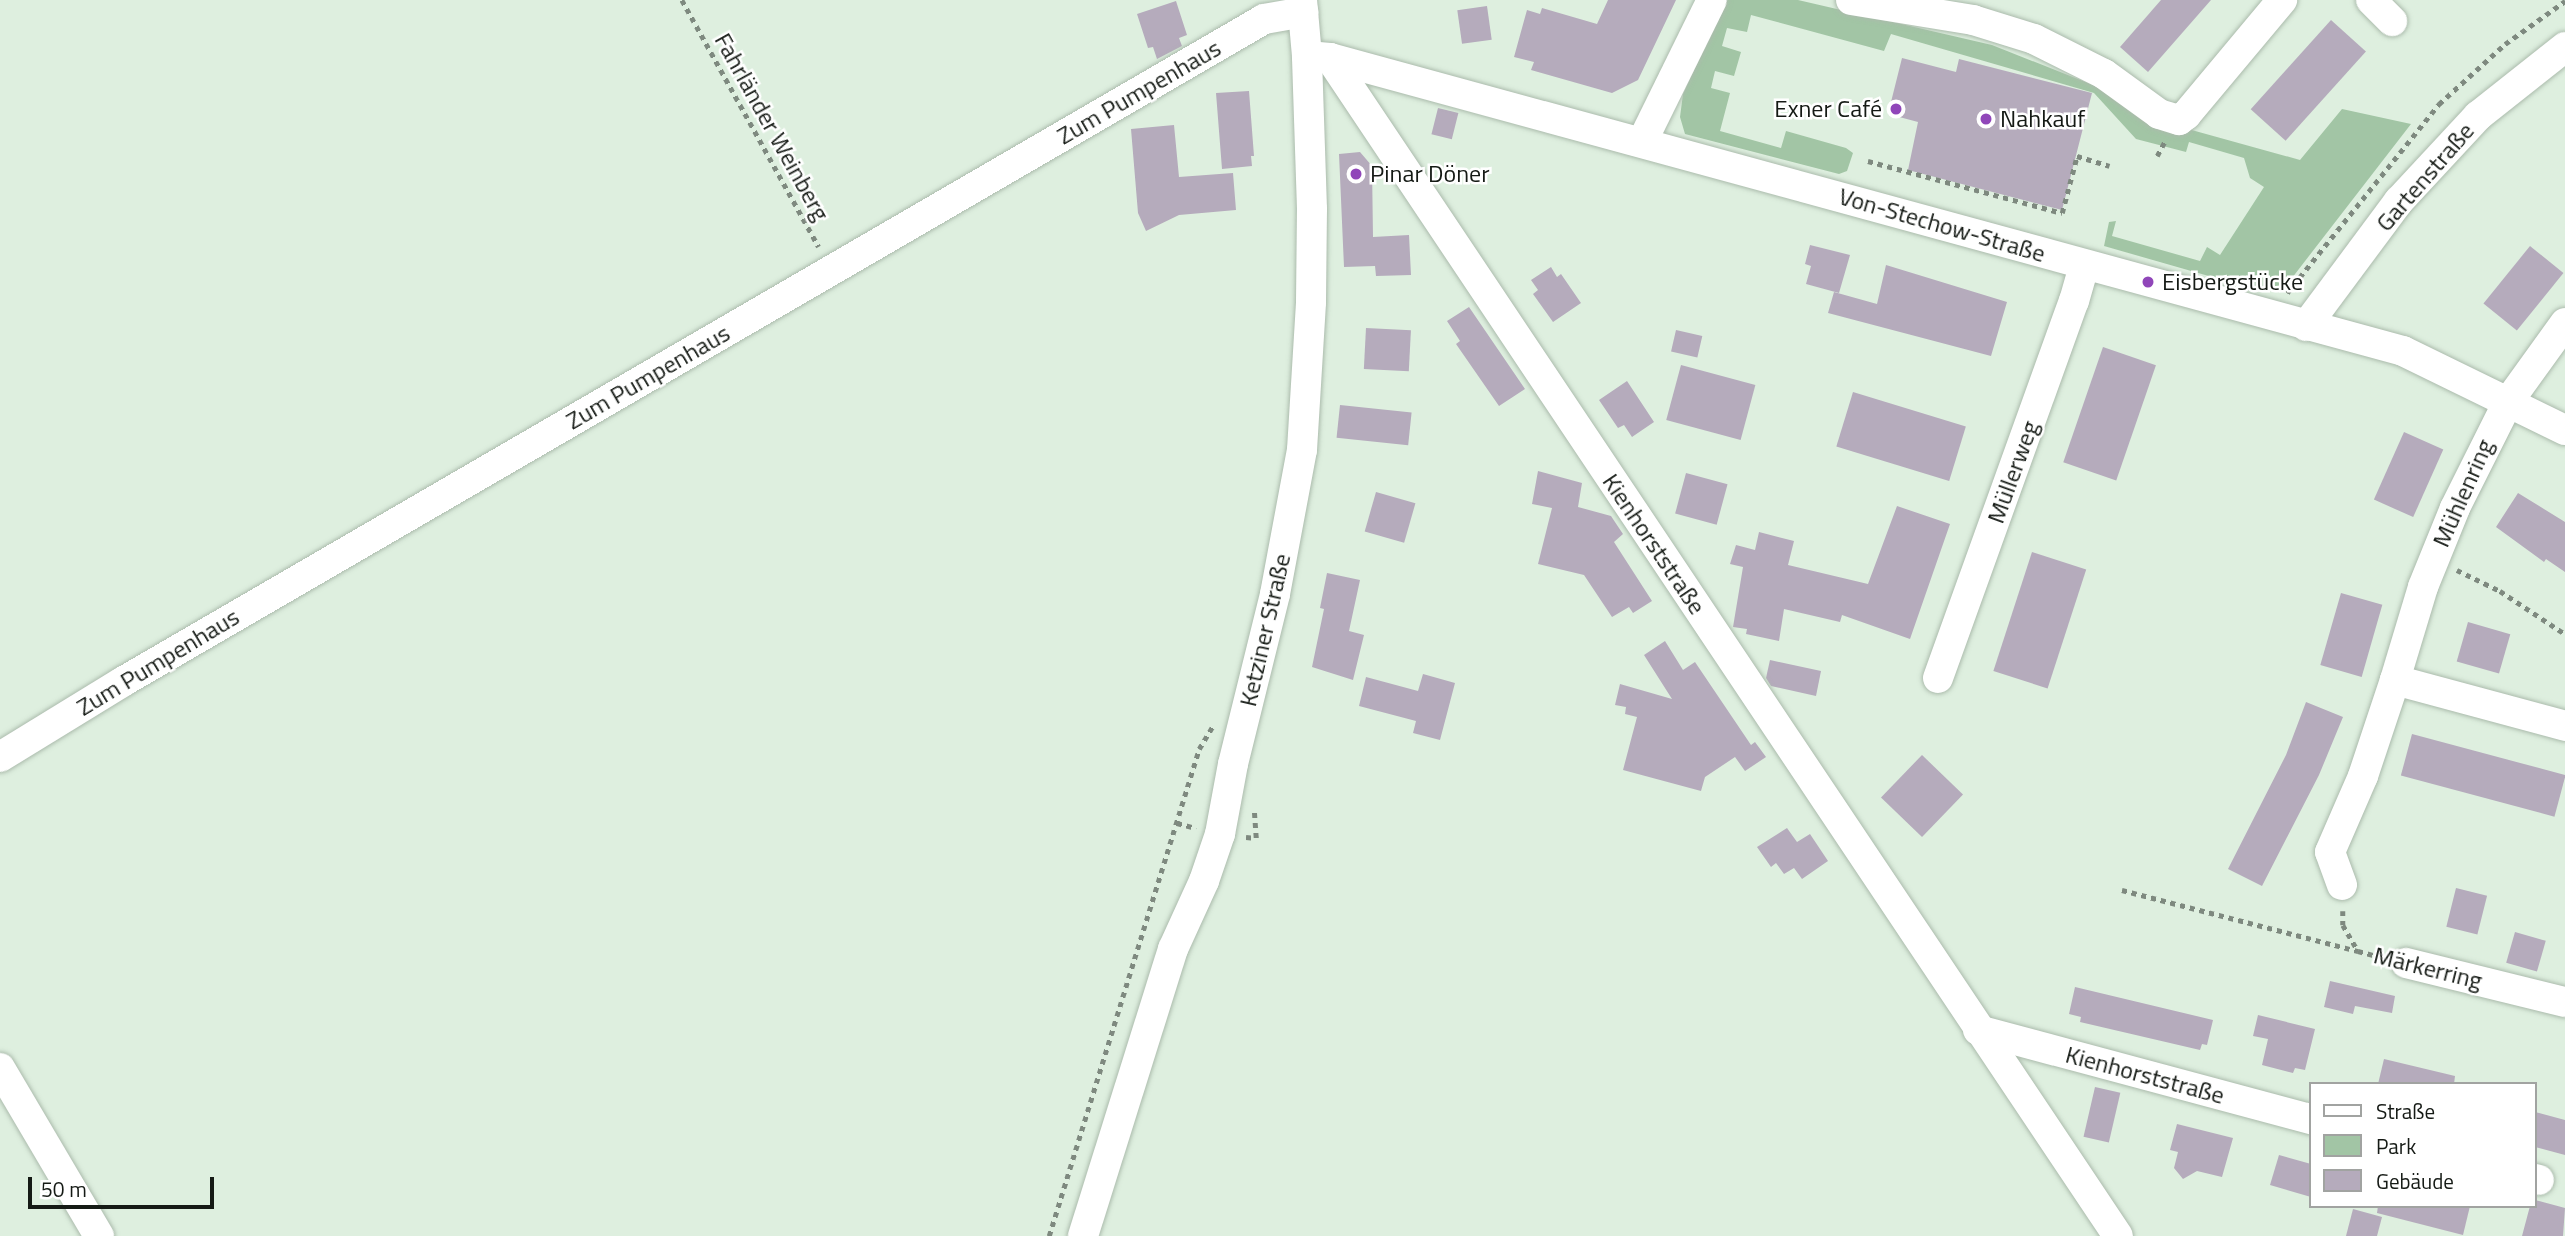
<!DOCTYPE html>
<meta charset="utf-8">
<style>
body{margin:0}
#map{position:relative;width:2565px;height:1236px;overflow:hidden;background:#deefdf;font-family:"Titillium Web",sans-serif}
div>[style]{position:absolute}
.green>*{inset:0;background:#a2c5a5}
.building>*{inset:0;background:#b5abbc;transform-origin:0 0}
.path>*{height:4.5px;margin-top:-2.25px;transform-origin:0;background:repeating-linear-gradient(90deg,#7e897f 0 5px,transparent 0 10px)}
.roads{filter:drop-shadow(0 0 2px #abbbac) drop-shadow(0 0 2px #abbbac)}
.minor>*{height:30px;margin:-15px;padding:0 15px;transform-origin:15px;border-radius:15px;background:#fff}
.dots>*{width:19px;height:19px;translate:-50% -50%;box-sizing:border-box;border:4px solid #fff;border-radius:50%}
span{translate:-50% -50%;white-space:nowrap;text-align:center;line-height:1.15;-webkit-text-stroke:5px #fff;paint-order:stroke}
.street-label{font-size:24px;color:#151a15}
.poi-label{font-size:24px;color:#151a15}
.right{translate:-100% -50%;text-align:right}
.left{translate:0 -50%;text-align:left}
.legend{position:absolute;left:2309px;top:1082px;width:228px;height:126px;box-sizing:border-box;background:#fff;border:2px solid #a1a3a1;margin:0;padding:9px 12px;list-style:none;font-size:21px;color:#151a15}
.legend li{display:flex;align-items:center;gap:14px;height:35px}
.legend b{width:35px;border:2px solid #a1a3a1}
.scale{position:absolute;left:28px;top:1177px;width:186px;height:32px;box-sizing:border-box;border:4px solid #151a15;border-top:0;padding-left:9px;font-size:21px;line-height:24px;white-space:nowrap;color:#151a15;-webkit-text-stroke:5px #fff;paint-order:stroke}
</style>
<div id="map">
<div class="green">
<div style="clip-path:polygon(1727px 0,1798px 0,1992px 45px,2098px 87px,2170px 124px,2300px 160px,2342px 109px,2411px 124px,2285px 287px,2261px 291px,2104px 246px,2109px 222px,2116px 221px,2112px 236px,2200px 261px,2207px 247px,2220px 255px,2264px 187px,2250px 178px,2244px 158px,2189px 142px,2186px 152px,2136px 139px,2094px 93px,1891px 34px,1884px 51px,1751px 15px,1747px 32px,1727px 28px,1722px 46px,1741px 52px,1734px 76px,1715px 71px,1711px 88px,1730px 93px,1720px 131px,1781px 148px,1786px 131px,1846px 148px,1853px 153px,1847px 171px,1839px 174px,1685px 134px,1680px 117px,1683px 94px)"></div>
</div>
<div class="building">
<div style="clip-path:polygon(1608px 0,1676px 0,1638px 80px,1612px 93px,1531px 70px,1534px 62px,1514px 57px,1527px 10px,1540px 14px,1542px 8px,1597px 24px)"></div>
<div style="clip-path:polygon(2161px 0,2211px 0,2148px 72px,2120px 47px)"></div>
<div style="clip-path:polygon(1176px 1px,1187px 35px,1179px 38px,1182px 46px,1157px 59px,1153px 47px,1148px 48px,1137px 14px)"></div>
<div style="left:1487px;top:6px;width:34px;height:30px;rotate:82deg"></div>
<div style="left:2331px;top:20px;width:47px;height:120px;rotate:42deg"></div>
<div style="clip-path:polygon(1902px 58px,1956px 72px,1959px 59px,2092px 93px,2062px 210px,1908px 170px,1918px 122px,1888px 114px)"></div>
<div style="clip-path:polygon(1249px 91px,1254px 156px,1251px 156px,1252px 166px,1222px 169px,1216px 93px)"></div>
<div style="left:1438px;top:108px;width:21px;height:27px;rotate:14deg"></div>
<div style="clip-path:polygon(1174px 125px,1179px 177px,1233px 173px,1236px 210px,1179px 215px,1146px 231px,1138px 213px,1131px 129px)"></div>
<div style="clip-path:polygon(1360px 152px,1372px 166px,1373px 237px,1409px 235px,1411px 275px,1376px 276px,1375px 266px,1344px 267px,1339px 154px)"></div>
<div style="clip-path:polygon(1810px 245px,1850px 255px,1839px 293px,1806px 284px,1811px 266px,1805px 264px)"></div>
<div style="left:2530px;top:246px;width:43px;height:74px;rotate:39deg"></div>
<div style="clip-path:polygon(1886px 265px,2007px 302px,1991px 356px,1828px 313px,1834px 292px,1877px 304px)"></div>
<div style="clip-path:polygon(1551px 267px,1557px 277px,1561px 274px,1581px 303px,1553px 322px,1533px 294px,1538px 290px,1531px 280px)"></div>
<div style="clip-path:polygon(1469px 307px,1525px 389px,1499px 406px,1456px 344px,1460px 341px,1447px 321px)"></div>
<div style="left:1366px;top:328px;width:45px;height:41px;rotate:3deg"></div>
<div style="left:1676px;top:330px;width:27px;height:22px;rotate:13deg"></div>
<div style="left:2103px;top:347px;width:56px;height:122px;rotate:19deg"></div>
<div style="left:1681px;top:365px;width:77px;height:57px;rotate:15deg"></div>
<div style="clip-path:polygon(1627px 381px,1654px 422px,1632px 437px,1624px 425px,1618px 428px,1599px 400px)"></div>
<div style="left:1853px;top:392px;width:118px;height:57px;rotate:17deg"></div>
<div style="left:1340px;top:405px;width:72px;height:33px;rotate:6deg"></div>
<div style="left:2404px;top:432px;width:43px;height:74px;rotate:24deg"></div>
<div style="clip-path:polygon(1538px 471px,1582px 483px,1578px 507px,1611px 516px,1623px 534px,1614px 542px,1652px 601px,1633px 613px,1629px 607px,1612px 617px,1584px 575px,1538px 564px,1552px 508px,1532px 504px)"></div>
<div style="left:1686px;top:473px;width:43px;height:42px;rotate:15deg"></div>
<div style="left:1376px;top:492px;width:41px;height:41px;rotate:16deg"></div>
<div style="clip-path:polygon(2518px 493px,2565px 522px,2565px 572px,2546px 559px,2544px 562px,2496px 527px)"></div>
<div style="clip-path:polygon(1897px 506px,1950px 524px,1910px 639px,1842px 615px,1840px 622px,1784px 609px,1779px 641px,1746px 634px,1747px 629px,1733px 627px,1743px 567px,1730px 564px,1736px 545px,1755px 550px,1759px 532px,1794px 541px,1788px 565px,1868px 584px)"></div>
<div style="left:2032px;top:552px;width:57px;height:125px;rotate:18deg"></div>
<div style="clip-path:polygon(1327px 573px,1360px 580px,1349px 631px,1364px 635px,1353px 680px,1312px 667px,1324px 609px,1320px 608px)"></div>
<div style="left:2341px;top:593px;width:43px;height:75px;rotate:16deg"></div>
<div style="left:2468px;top:622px;width:44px;height:41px;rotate:16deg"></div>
<div style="clip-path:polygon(1665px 641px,1683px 670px,1695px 662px,1751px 745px,1755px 742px,1766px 757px,1745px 771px,1735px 757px,1705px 777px,1701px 791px,1623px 770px,1637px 717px,1625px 714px,1626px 707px,1615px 705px,1620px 684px,1672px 699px,1644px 655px)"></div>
<div style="clip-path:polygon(1770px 660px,1821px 671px,1816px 696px,1771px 686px,1766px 678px)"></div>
<div style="clip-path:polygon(1423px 674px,1455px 683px,1440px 740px,1413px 733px,1416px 721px,1359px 706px,1366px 677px,1418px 691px)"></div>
<div style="clip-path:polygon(2306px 702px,2343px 717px,2319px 775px,2262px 886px,2228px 869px,2286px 755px)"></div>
<div style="left:2412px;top:734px;width:159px;height:43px;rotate:15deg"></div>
<div style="left:1922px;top:755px;width:57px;height:59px;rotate:44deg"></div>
<div style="clip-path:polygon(1787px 828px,1797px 842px,1810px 834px,1828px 861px,1802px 879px,1794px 868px,1784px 874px,1776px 863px,1771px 867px,1757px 847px)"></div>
<div style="left:2456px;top:888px;width:32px;height:40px;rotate:14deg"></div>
<div style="left:2515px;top:932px;width:32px;height:32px;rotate:16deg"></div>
<div style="clip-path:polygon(2330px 981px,2395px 996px,2392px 1013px,2355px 1006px,2353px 1014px,2324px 1007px)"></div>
<div style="clip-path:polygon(2075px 987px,2213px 1020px,2207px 1045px,2202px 1044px,2200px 1050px,2080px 1022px,2081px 1017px,2069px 1014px)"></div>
<div style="clip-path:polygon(2258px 1015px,2315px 1029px,2305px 1070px,2295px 1068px,2293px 1073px,2262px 1065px,2268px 1039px,2253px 1036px)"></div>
<div style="clip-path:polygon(2384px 1059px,2455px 1076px,2454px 1084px,2378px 1084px)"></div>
<div style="left:2095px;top:1087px;width:26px;height:51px;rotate:13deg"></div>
<div style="clip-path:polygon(2535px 1112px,2565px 1120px,2565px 1155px,2535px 1147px)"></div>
<div style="clip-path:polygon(2177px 1124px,2233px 1138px,2222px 1177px,2197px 1171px,2183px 1179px,2174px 1168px,2178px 1152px,2170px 1150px)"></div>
<div style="clip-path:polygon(2279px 1155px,2311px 1164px,2311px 1197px,2270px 1185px)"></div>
<div style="clip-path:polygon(2535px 1200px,2565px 1208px,2563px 1236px,2522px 1236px,2530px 1206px,2535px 1206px)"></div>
<div style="clip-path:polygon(2378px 1206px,2470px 1206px,2463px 1235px,2377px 1213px)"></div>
<div style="clip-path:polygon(2353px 1209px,2382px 1217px,2377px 1236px,2346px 1236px)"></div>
</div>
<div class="path">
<div style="left:682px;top:0;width:282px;rotate:61deg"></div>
<div style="left:2157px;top:156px;width:17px;rotate:-62deg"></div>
<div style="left:1868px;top:161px;width:201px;rotate:15deg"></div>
<div style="left:2062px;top:213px;width:59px;rotate:-75.3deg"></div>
<div style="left:2077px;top:156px;width:34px;rotate:17deg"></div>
<div style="left:2287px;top:293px;width:243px;rotate:-51.2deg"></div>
<div style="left:2439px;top:104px;width:89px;rotate:-42.3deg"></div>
<div style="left:2505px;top:44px;width:74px;rotate:-35.6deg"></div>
<div style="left:2457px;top:570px;width:48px;rotate:26deg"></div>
<div style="left:2500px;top:591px;width:78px;rotate:33.5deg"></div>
<div style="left:1177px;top:823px;width:20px;rotate:15deg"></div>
<div style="left:1246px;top:837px;width:10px;rotate:6deg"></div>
<div style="left:1256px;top:838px;width:30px;rotate:-94deg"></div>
<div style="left:2122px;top:890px;width:244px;rotate:14.5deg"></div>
<div style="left:2343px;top:911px;width:14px;rotate:90deg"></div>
<div style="left:2343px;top:925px;width:30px;rotate:60deg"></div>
<div style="left:2358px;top:951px;width:24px;rotate:15deg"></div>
<div style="left:1049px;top:1236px;width:510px;rotate:-72.88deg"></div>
<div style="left:1199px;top:749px;width:29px;rotate:-59deg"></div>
</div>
<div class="roads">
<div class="minor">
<div style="left:1851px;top:0;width:124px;rotate:9.3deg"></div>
<div style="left:1973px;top:20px;width:64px;rotate:17.3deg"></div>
<div style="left:2034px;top:39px;width:78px;rotate:26.6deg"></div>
<div style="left:2104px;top:74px;width:68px;rotate:36deg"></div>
<div style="left:2159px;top:114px;width:21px;rotate:17deg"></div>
<div style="left:2179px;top:120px;width:9px;rotate:-36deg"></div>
<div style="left:2186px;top:115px;width:150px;rotate:-50.1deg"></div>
<div style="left:2371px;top:0;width:30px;rotate:45deg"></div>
<div style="left:1307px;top:56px;width:23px;rotate:5deg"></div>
<div style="left:1330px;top:58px;width:1112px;rotate:15.27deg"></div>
<div style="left:2403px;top:351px;width:180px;rotate:26deg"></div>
<div style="left:1330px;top:58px;width:1417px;rotate:56.22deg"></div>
<div style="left:1642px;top:142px;width:158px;rotate:-63.8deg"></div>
<div style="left:2565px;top:323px;width:97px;rotate:125.8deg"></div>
<div style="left:2508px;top:402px;width:119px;rotate:116.6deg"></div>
<div style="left:2455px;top:508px;width:85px;rotate:112.1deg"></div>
<div style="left:2423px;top:587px;width:97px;rotate:106.8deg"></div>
<div style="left:2395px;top:680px;width:176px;rotate:15.1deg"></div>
<div style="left:2306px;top:326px;width:156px;rotate:-53.4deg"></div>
<div style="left:2399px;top:201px;width:116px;rotate:-47.1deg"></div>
<div style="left:2478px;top:116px;width:111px;rotate:-38.4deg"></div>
<div style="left:1938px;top:678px;width:401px;rotate:-70.2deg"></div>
<div style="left:2074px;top:301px;width:37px;rotate:-74deg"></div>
<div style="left:0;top:757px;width:145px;rotate:-31.5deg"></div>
<div style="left:124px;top:681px;width:1318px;rotate:-30.14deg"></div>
<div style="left:1264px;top:19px;width:40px;rotate:-10deg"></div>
<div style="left:2342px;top:885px;width:35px;rotate:-110deg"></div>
<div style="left:2330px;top:852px;width:83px;rotate:-66.5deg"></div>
<div style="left:2363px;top:776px;width:101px;rotate:-71.6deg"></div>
<div style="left:2406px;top:963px;width:164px;rotate:13.8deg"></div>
<div style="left:1978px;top:1030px;width:345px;rotate:15deg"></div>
<div style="left:0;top:1068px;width:195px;rotate:59.5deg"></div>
<div style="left:2535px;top:1179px;width:4px;rotate:14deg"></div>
<div style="left:1083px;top:1236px;width:301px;rotate:-72.6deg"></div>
<div style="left:1173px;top:949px;width:75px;rotate:-65.5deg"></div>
<div style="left:1204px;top:881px;width:50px;rotate:-71.2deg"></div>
<div style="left:1220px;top:834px;width:71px;rotate:-79.5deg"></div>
<div style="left:1233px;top:764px;width:175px;rotate:-76.1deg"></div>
<div style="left:1275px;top:594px;width:147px;rotate:-79.4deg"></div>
<div style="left:1302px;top:450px;width:148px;rotate:-86.5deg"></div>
<div style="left:1311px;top:302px;width:93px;rotate:-89.4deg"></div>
<div style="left:1312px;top:209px;width:153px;rotate:-91.9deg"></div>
<div style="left:1307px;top:56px;width:56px;rotate:-95.1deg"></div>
</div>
</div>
<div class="dots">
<div style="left:1896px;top:109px;background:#9046b9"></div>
<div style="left:1986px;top:119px;background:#9046b9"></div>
<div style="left:1356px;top:174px;background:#9046b9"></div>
<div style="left:2148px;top:282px;background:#9046b9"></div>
</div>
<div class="street-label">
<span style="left:1139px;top:92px;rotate:-30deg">Zum Pumpenhaus</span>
<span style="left:772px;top:127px;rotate:61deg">Fahrländer Weinberg</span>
<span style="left:2425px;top:177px;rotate:-49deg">Gartenstraße</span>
<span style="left:1942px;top:225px;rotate:16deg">Von-Stechow-Straße</span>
<span style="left:648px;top:377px;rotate:-30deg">Zum Pumpenhaus</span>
<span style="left:2013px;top:472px;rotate:-70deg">Müllerweg</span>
<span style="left:2463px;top:493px;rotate:-66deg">Mühlenring</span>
<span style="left:1654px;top:544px;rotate:56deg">Kienhorststraße</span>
<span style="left:1265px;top:630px;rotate:-77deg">Ketziner Straße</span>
<span style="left:158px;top:662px;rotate:-31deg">Zum Pumpenhaus</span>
<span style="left:2428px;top:968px;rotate:14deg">Märkerring</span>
<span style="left:2145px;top:1075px;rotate:15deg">Kienhorststraße</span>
</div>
<div class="poi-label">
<span class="right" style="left:1882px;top:109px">Exner Café</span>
<span class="left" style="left:2000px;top:119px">Nahkauf</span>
<span class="left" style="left:1370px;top:174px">Pinar Döner</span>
<span class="left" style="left:2162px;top:282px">Eisbergstücke</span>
</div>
<ul class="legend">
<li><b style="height:9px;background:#fff"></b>Straße</li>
<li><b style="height:19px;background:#a2c5a5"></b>Park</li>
<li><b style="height:19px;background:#b5abbc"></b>Gebäude</li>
</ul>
<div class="scale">50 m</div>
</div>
